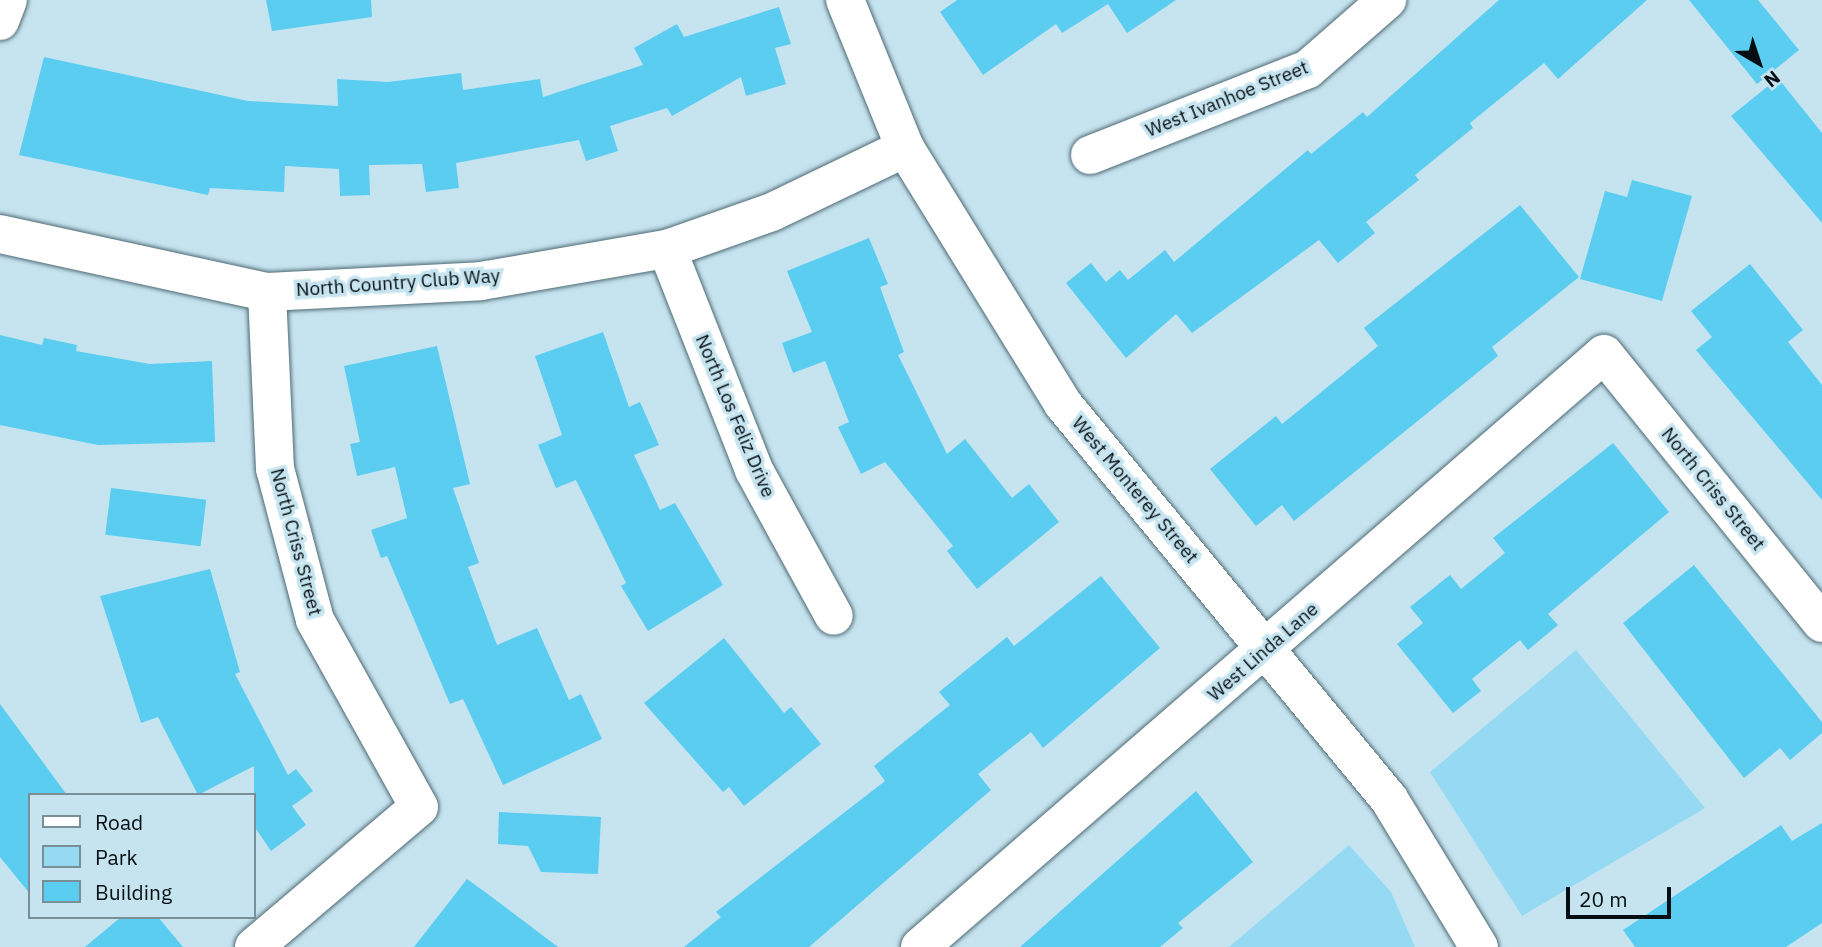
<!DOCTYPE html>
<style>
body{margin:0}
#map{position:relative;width:1822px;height:947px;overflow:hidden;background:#c6e4ef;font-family:"IBM Plex Sans",sans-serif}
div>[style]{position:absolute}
.green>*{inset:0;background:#95daf2}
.building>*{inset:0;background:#5bcdf1;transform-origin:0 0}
.roads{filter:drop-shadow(0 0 2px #4f6a74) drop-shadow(0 0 2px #4f6a74)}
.minor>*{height:38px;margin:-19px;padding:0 19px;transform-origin:19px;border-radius:19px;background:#fff}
span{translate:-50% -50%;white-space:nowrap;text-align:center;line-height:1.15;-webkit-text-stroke:7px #c6e4ef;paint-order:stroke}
.street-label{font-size:19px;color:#050f13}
.legend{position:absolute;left:28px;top:793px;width:228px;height:126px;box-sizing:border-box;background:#c6e4ef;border:2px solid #798f97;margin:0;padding:9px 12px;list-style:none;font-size:21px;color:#050f13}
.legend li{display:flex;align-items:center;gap:14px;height:35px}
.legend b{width:35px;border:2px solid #798f97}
.north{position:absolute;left:1724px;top:28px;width:70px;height:70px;-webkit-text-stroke:5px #c6e4ef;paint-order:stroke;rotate:141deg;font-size:19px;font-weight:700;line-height:28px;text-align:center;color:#050f13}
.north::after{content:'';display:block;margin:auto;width:24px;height:32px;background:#050f13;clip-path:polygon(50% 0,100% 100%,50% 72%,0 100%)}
.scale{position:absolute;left:1566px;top:887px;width:105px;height:32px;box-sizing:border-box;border:4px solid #050f13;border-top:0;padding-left:9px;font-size:21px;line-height:24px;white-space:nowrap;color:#050f13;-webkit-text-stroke:5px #c6e4ef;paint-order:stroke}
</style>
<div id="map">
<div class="green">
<div style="clip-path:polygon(1576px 650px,1705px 808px,1522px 916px,1430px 772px)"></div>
<div style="clip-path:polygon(1349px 845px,1391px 892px,1415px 947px,1229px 947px)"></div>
</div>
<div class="building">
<div style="clip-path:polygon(266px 0,371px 0,372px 17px,272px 31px)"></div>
<div style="clip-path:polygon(957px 0,1176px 0,1127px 33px,1108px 4px,1062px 33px,1056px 24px,983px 75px,940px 12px)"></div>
<div style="clip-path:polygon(1499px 0,1647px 0,1558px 79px,1544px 63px,1470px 123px,1473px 128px,1415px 175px,1419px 180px,1366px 222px,1375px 233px,1338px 263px,1319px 240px,1192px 333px,1176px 314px,1126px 358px,1066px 283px,1091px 263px,1106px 282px,1120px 270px,1128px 280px,1165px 250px,1174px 262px,1308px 150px,1311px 154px,1363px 112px,1367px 117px)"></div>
<div style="clip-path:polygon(1689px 0,1758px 0,1799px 50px,1757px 84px)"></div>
<div style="clip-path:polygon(779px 7px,791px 44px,775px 48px,786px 84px,746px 96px,741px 77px,672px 116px,667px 108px,610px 126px,618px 151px,586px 161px,579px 140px,456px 163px,459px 188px,426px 192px,422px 164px,369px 165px,370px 195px,340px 196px,339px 169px,285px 166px,284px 192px,210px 188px,208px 195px,19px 155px,44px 57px,248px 101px,338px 106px,337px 79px,388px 82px,461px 73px,463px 90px,540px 79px,543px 97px,643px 65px,634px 48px,677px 24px,684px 37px)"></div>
<div style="clip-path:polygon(1778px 78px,1822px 133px,1822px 223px,1731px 116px)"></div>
<div style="clip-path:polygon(1632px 180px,1692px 196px,1662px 301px,1580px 279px,1605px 191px,1627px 197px)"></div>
<div style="clip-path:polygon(1520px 205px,1579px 277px,1492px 347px,1498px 356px,1294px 521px,1282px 505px,1256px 526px,1210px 469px,1276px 416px,1282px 424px,1378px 346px,1364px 328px)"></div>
<div style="clip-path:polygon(869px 238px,888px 284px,880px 287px,904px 352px,898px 355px,947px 454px,965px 439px,1012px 498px,1029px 484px,1059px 522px,977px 589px,947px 551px,953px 546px,885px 462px,861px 474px,838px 427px,849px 422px,825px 361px,793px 373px,782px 343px,812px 332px,787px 271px)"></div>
<div style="clip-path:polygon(1750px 264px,1803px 330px,1788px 342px,1822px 385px,1822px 500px,1696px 350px,1712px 337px,1691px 311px)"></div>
<div style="clip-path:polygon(603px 332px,629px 407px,640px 402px,659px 445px,634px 455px,660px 510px,675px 503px,723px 585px,648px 631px,621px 586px,626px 583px,576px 480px,556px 488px,538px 445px,562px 435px,535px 356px)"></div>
<div style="clip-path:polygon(0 335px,42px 345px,44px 338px,77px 345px,76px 351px,150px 364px,212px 361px,215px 442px,98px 445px,0 425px)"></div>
<div style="clip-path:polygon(437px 346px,470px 484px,453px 488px,479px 563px,468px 567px,497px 645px,537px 628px,569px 700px,581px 694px,602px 739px,503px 785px,463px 699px,450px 704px,387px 556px,381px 558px,371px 530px,407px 518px,395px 467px,357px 476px,350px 444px,360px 442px,344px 366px)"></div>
<div style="clip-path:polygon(1613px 443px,1669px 512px,1548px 614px,1558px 625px,1528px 650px,1520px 640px,1472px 679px,1481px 691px,1453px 713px,1397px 644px,1423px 623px,1410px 607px,1450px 575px,1461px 589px,1505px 553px,1493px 538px)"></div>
<div style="left:111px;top:488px;width:96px;height:47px;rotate:7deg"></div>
<div style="clip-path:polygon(1694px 565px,1822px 722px,1822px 733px,1790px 760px,1780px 748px,1744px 778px,1623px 623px)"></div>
<div style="clip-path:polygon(210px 569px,240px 672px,235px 674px,288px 775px,296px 769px,313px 791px,292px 806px,306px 825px,271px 851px,254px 826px,254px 766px,198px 795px,158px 717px,141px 723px,100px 596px)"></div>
<div style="clip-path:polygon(1101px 576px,1160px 648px,1043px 748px,1031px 732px,978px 774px,991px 790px,809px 947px,684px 947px,721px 917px,716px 912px,885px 781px,874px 766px,950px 705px,939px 692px,1007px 637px,1014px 646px)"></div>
<div style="clip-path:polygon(724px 638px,784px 713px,791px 707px,821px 744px,744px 806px,729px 787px,723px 792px,644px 703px)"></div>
<div style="clip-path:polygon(0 704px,67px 795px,30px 795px,30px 894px,0 857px)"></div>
<div style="clip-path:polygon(1196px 791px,1253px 862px,1178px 923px,1183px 928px,1160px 947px,1020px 947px)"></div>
<div style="clip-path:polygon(499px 812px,601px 817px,598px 874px,541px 872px,528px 846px,498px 844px)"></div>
<div style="clip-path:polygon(1822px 823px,1822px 923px,1786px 947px,1635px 947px,1623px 930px,1781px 825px,1792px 841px)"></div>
<div style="clip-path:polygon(467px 879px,485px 892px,558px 947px,414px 947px)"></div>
<div style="clip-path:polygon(121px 917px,158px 917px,183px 947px,85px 947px)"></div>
</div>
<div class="roads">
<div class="minor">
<div style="left:845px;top:0;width:160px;rotate:67.9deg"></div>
<div style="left:905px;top:148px;width:301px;rotate:58.3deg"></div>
<div style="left:1063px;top:404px;width:512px;rotate:50.47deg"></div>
<div style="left:1389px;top:799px;width:173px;rotate:58.7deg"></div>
<div style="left:0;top:21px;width:22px;rotate:-69deg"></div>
<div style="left:1090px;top:155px;width:234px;rotate:-21.5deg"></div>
<div style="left:1308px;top:69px;width:105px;rotate:-41.1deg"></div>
<div style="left:0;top:234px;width:273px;rotate:12.3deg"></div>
<div style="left:267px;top:292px;width:214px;rotate:-2.9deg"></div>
<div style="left:481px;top:281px;width:189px;rotate:-9.8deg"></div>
<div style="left:667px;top:249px;width:111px;rotate:-19.4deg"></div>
<div style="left:772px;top:212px;width:148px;rotate:-25.7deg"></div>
<div style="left:667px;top:249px;width:238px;rotate:68.5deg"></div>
<div style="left:754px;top:470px;width:166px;rotate:61.3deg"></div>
<div style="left:254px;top:947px;width:216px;rotate:-40.3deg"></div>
<div style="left:419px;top:807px;width:214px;rotate:-119.1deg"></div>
<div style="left:315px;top:620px;width:156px;rotate:-104.8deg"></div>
<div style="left:275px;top:469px;width:177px;rotate:-92.6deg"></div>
<div style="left:920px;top:947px;width:905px;rotate:-40.92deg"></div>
<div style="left:1604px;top:354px;width:346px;rotate:51deg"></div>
</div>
</div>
<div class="street-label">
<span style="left:1227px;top:99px;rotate:-22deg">West Ivanhoe Street</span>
<span style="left:398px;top:283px;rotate:-4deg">North Country Club Way</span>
<span style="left:735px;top:416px;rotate:67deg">North Los Feliz Drive</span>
<span style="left:1713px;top:489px;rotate:51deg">North Criss Street</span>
<span style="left:1135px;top:490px;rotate:50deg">West Monterey Street</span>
<span style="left:296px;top:542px;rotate:75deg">North Criss Street</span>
<span style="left:1263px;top:652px;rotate:-41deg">West Linda Lane</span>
</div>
<ul class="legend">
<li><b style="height:9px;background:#fff"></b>Road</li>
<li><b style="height:19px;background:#95daf2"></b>Park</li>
<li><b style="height:19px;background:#5bcdf1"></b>Building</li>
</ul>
<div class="north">N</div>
<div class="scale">20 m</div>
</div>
